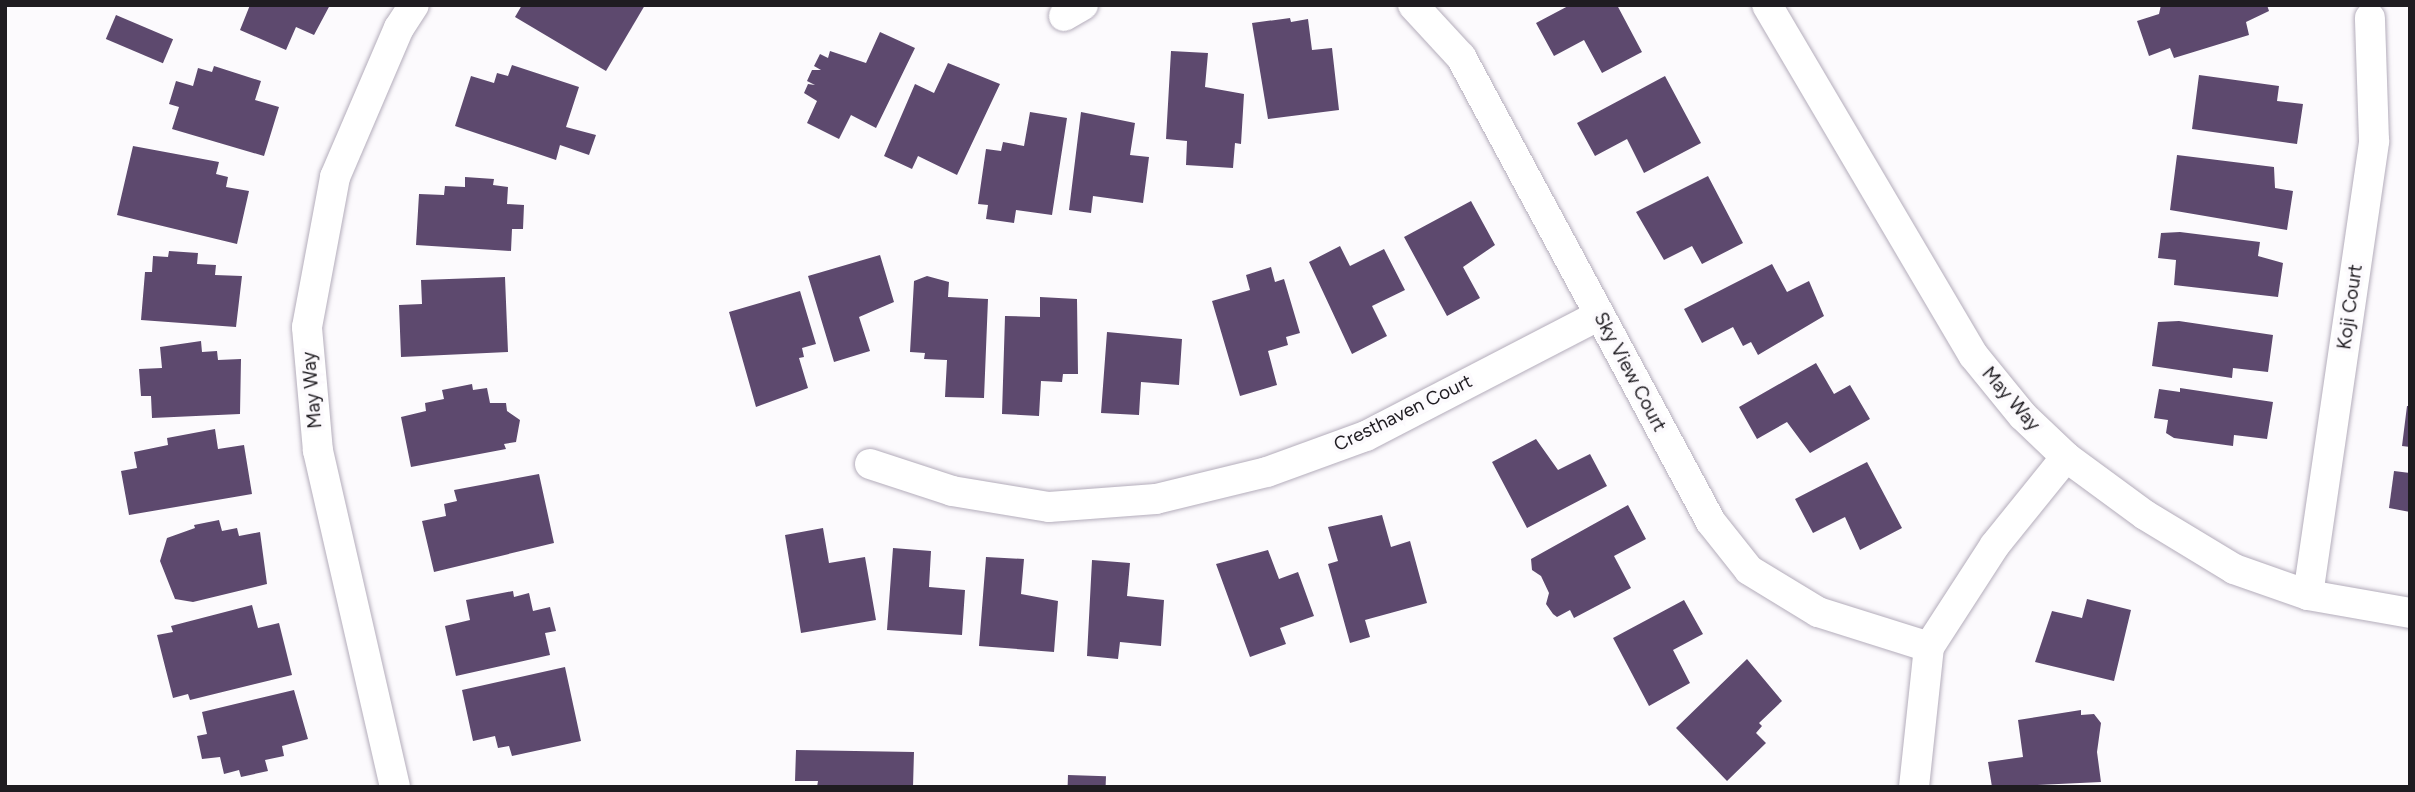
<!DOCTYPE html>
<style>
body{margin:0}
#map{position:relative;width:2415px;height:792px;overflow:hidden;background:#fcfafd;font-family:Figtree,sans-serif}
div>[style]{position:absolute}
.building>*{inset:0;background:#5d496e;transform-origin:0 0}
.roads{filter:drop-shadow(0 0 2px #b4adbb) drop-shadow(0 0 2px #b4adbb)}
.minor>*{height:30px;margin:-15px;padding:0 15px;transform-origin:15px;border-radius:15px;background:#fff}
span{translate:-50% -50%;white-space:nowrap;text-align:center;line-height:1.15;-webkit-text-stroke:7px #fcfafd;paint-order:stroke}
.street-label{font-size:19px;color:#1f1c21}
.frame{position:absolute;inset:0;border:7px solid #1f1c21;pointer-events:none}
</style>
<div id="map">
<div class="building">
<div style="clip-path:polygon(250px 5px,330px 5px,314px 35px,296px 27px,286px 50px,240px 30px)"></div>
<div style="clip-path:polygon(522px 5px,645px 5px,606px 71px,515px 17px)"></div>
<div style="clip-path:polygon(1570px 5px,1617px 5px,1642px 52px,1602px 73px,1584px 40px,1554px 56px,1536px 23px)"></div>
<div style="clip-path:polygon(2267px 5px,2269px 11px,2246px 22px,2249px 35px,2174px 58px,2170px 48px,2149px 56px,2137px 21px,2159px 14px,2161px 5px)"></div>
<div style="left:116px;top:15px;width:62px;height:26px;rotate:23deg"></div>
<div style="clip-path:polygon(1290px 18px,1291px 22px,1308px 19px,1312px 50px,1332px 48px,1339px 110px,1268px 119px,1252px 23px)"></div>
<div style="clip-path:polygon(880px 32px,915px 48px,876px 128px,851px 115px,839px 139px,807px 123px,817px 101px,804px 93px,808px 84px,815px 85px,807px 81px,812px 70px,821px 70px,814px 66px,820px 54px,828px 58px,830px 51px,866px 63px)"></div>
<div style="clip-path:polygon(1171px 51px,1208px 53px,1205px 87px,1244px 94px,1241px 144px,1235px 143px,1233px 168px,1186px 165px,1187px 141px,1166px 139px)"></div>
<div style="clip-path:polygon(948px 63px,1000px 84px,957px 175px,918px 156px,912px 169px,884px 156px,915px 84px,934px 93px)"></div>
<div style="clip-path:polygon(512px 65px,579px 87px,566px 127px,596px 135px,589px 155px,560px 145px,556px 160px,455px 126px,471px 76px,494px 83px,497px 73px,508px 76px)"></div>
<div style="clip-path:polygon(214px 66px,261px 81px,255px 100px,279px 107px,264px 156px,172px 129px,179px 107px,169px 104px,176px 81px,193px 86px,198px 68px,212px 72px)"></div>
<div style="clip-path:polygon(2199px 75px,2279px 86px,2277px 101px,2303px 104px,2297px 144px,2192px 129px)"></div>
<div style="clip-path:polygon(1665px 76px,1701px 143px,1644px 173px,1627px 139px,1595px 156px,1577px 123px)"></div>
<div style="clip-path:polygon(1030px 112px,1067px 118px,1052px 215px,1016px 210px,1014px 223px,986px 219px,988px 205px,978px 204px,986px 149px,1001px 151px,1003px 142px,1024px 146px)"></div>
<div style="clip-path:polygon(1081px 112px,1135px 123px,1130px 155px,1149px 157px,1143px 203px,1093px 196px,1091px 213px,1069px 210px)"></div>
<div style="clip-path:polygon(133px 146px,219px 162px,216px 174px,228px 177px,226px 187px,249px 191px,237px 244px,117px 215px)"></div>
<div style="clip-path:polygon(2177px 155px,2274px 167px,2275px 188px,2293px 191px,2287px 230px,2170px 210px)"></div>
<div style="clip-path:polygon(1708px 176px,1743px 243px,1702px 264px,1692px 246px,1664px 260px,1636px 212px)"></div>
<div style="clip-path:polygon(465px 177px,494px 179px,493px 185px,508px 187px,507px 204px,524px 205px,523px 229px,512px 229px,511px 251px,416px 245px,419px 194px,444px 195px,445px 186px,465px 187px)"></div>
<div style="clip-path:polygon(1471px 201px,1495px 245px,1463px 267px,1480px 298px,1447px 316px,1404px 237px)"></div>
<div style="clip-path:polygon(2180px 232px,2260px 242px,2258px 256px,2283px 263px,2278px 297px,2174px 285px,2176px 260px,2158px 258px,2161px 233px)"></div>
<div style="clip-path:polygon(1340px 246px,1350px 266px,1384px 249px,1405px 290px,1372px 306px,1387px 336px,1352px 354px,1309px 262px)"></div>
<div style="clip-path:polygon(169px 251px,198px 253px,197px 264px,216px 265px,215px 275px,242px 276px,236px 327px,141px 320px,145px 272px,152px 272px,153px 256px,168px 257px)"></div>
<div style="clip-path:polygon(880px 255px,894px 302px,859px 317px,870px 351px,834px 362px,808px 276px)"></div>
<div style="clip-path:polygon(1772px 264px,1787px 292px,1809px 281px,1824px 316px,1758px 355px,1751px 342px,1743px 346px,1733px 327px,1702px 343px,1684px 309px)"></div>
<div style="clip-path:polygon(1271px 267px,1275px 282px,1284px 279px,1300px 333px,1286px 337px,1288px 345px,1268px 351px,1277px 385px,1240px 396px,1212px 301px,1250px 290px,1246px 275px)"></div>
<div style="clip-path:polygon(927px 276px,949px 282px,948px 297px,988px 299px,984px 398px,945px 397px,947px 360px,924px 359px,925px 353px,910px 352px,914px 281px)"></div>
<div style="clip-path:polygon(505px 277px,508px 352px,401px 357px,399px 305px,422px 304px,421px 280px)"></div>
<div style="clip-path:polygon(800px 291px,816px 344px,802px 348px,804px 357px,799px 358px,808px 388px,756px 407px,729px 312px)"></div>
<div style="clip-path:polygon(1040px 297px,1077px 299px,1078px 374px,1063px 374px,1062px 382px,1041px 381px,1039px 416px,1002px 414px,1005px 316px,1040px 317px)"></div>
<div style="clip-path:polygon(2179px 321px,2273px 335px,2268px 372px,2233px 368px,2232px 378px,2152px 366px,2158px 322px)"></div>
<div style="clip-path:polygon(1107px 332px,1182px 339px,1179px 385px,1141px 382px,1139px 415px,1101px 413px)"></div>
<div style="clip-path:polygon(201px 341px,202px 352px,217px 351px,218px 360px,241px 359px,240px 414px,152px 418px,151px 396px,141px 396px,139px 369px,162px 368px,160px 347px)"></div>
<div style="clip-path:polygon(1816px 363px,1834px 394px,1850px 385px,1870px 419px,1810px 453px,1787px 422px,1757px 439px,1739px 407px)"></div>
<div style="clip-path:polygon(472px 384px,473px 390px,487px 388px,490px 403px,506px 403px,507px 411px,520px 420px,516px 442px,504px 444px,506px 449px,411px 467px,401px 417px,426px 411px,425px 403px,444px 399px,442px 390px)"></div>
<div style="clip-path:polygon(2180px 388px,2273px 402px,2267px 439px,2234px 435px,2233px 446px,2174px 438px,2166px 433px,2168px 420px,2154px 418px,2159px 389px,2180px 392px)"></div>
<div style="clip-path:polygon(2407px 406px,2410px 406px,2410px 447px,2402px 446px)"></div>
<div style="clip-path:polygon(215px 429px,218px 449px,244px 445px,252px 494px,129px 515px,121px 471px,137px 468px,134px 452px,168px 445px,167px 438px)"></div>
<div style="clip-path:polygon(1536px 439px,1558px 470px,1590px 454px,1607px 486px,1527px 528px,1492px 462px)"></div>
<div style="clip-path:polygon(1867px 462px,1902px 528px,1860px 550px,1845px 517px,1813px 533px,1795px 499px)"></div>
<div style="clip-path:polygon(2394px 471px,2410px 473px,2410px 512px,2389px 508px)"></div>
<div style="clip-path:polygon(539px 474px,554px 543px,434px 572px,422px 521px,446px 516px,444px 504px,457px 501px,454px 490px)"></div>
<div style="clip-path:polygon(1628px 505px,1646px 539px,1614px 556px,1631px 588px,1574px 618px,1570px 610px,1557px 617px,1553px 614px,1546px 604px,1549px 593px,1541px 576px,1532px 570px,1531px 559px)"></div>
<div style="clip-path:polygon(1382px 515px,1391px 547px,1410px 541px,1427px 603px,1365px 620px,1370px 637px,1350px 643px,1328px 564px,1338px 561px,1328px 527px)"></div>
<div style="clip-path:polygon(219px 520px,222px 531px,237px 528px,239px 536px,260px 532px,267px 584px,193px 602px,175px 599px,160px 561px,167px 538px,195px 528px,194px 525px)"></div>
<div style="clip-path:polygon(823px 528px,829px 563px,865px 557px,876px 620px,801px 633px,785px 535px)"></div>
<div style="clip-path:polygon(893px 548px,931px 551px,929px 587px,965px 590px,962px 635px,887px 630px)"></div>
<div style="clip-path:polygon(1268px 550px,1279px 579px,1298px 572px,1314px 616px,1280px 628px,1286px 644px,1250px 657px,1216px 564px)"></div>
<div style="clip-path:polygon(986px 557px,1024px 559px,1021px 594px,1058px 601px,1054px 652px,979px 646px)"></div>
<div style="clip-path:polygon(1092px 560px,1130px 563px,1127px 596px,1164px 600px,1161px 646px,1120px 642px,1118px 659px,1087px 656px)"></div>
<div style="clip-path:polygon(513px 591px,514px 597px,529px 593px,533px 611px,550px 607px,556px 631px,545px 633px,550px 655px,456px 676px,445px 626px,470px 620px,466px 600px)"></div>
<div style="clip-path:polygon(2087px 599px,2131px 610px,2114px 681px,2035px 662px,2052px 611px,2082px 618px)"></div>
<div style="clip-path:polygon(1684px 600px,1703px 634px,1673px 650px,1690px 683px,1649px 706px,1613px 638px)"></div>
<div style="clip-path:polygon(252px 605px,258px 628px,279px 623px,292px 675px,190px 700px,188px 694px,173px 698px,157px 635px,173px 632px,171px 626px)"></div>
<div style="clip-path:polygon(1747px 659px,1782px 701px,1759px 723px,1762px 726px,1756px 733px,1766px 743px,1727px 781px,1676px 728px)"></div>
<div style="clip-path:polygon(565px 667px,581px 741px,512px 756px,509px 746px,498px 748px,495px 736px,473px 741px,462px 690px)"></div>
<div style="clip-path:polygon(294px 690px,308px 739px,282px 746px,284px 756px,265px 760px,268px 771px,241px 777px,239px 770px,224px 774px,220px 757px,202px 759px,197px 736px,207px 734px,202px 712px)"></div>
<div style="clip-path:polygon(2081px 710px,2081px 715px,2094px 714px,2101px 723px,2097px 752px,2101px 782px,1992px 787px,1988px 762px,2023px 757px,2018px 720px)"></div>
<div style="clip-path:polygon(796px 750px,914px 752px,913px 787px,817px 787px,818px 781px,795px 781px)"></div>
<div style="left:1068px;top:775px;width:38px;height:12px;rotate:2deg"></div>
</div>
<div class="roads">
<div class="minor">
<div style="left:1413px;top:5px;width:71px;rotate:47.3deg"></div>
<div style="left:1461px;top:57px;width:528px;rotate:61.74deg"></div>
<div style="left:1711px;top:522px;width:61px;rotate:51.6deg"></div>
<div style="left:1749px;top:570px;width:81px;rotate:31.3deg"></div>
<div style="left:1818px;top:612px;width:116px;rotate:17.5deg"></div>
<div style="left:1767px;top:5px;width:407px;rotate:59.5deg"></div>
<div style="left:1974px;top:356px;width:77px;rotate:50.8deg"></div>
<div style="left:2023px;top:416px;width:59px;rotate:43.6deg"></div>
<div style="left:2066px;top:457px;width:98px;rotate:36.3deg"></div>
<div style="left:2145px;top:515px;width:104px;rotate:31.2deg"></div>
<div style="left:2234px;top:569px;width:78px;rotate:19.4deg"></div>
<div style="left:2308px;top:595px;width:104px;rotate:10deg"></div>
<div style="left:1064px;top:16px;width:22px;rotate:-30deg"></div>
<div style="left:870px;top:464px;width:86px;rotate:18.2deg"></div>
<div style="left:952px;top:491px;width:98px;rotate:9.4deg"></div>
<div style="left:1049px;top:507px;width:107px;rotate:-4.3deg"></div>
<div style="left:1156px;top:499px;width:114px;rotate:-13.7deg"></div>
<div style="left:1267px;top:472px;width:105px;rotate:-20deg"></div>
<div style="left:1366px;top:436px;width:263px;rotate:-27.4deg"></div>
<div style="left:2308px;top:595px;width:459px;rotate:-81.7deg"></div>
<div style="left:2374px;top:141px;width:123px;rotate:-91.9deg"></div>
<div style="left:395px;top:787px;width:345px;rotate:-102.9deg"></div>
<div style="left:318px;top:451px;width:124px;rotate:-95.1deg"></div>
<div style="left:307px;top:327px;width:153px;rotate:-79.4deg"></div>
<div style="left:335px;top:177px;width:162px;rotate:-66.8deg"></div>
<div style="left:399px;top:28px;width:27px;rotate:-57deg"></div>
<div style="left:1914px;top:787px;width:141px;rotate:-83.9deg"></div>
<div style="left:1929px;top:647px;width:121px;rotate:-57.1deg"></div>
<div style="left:1995px;top:545px;width:113px;rotate:-51.1deg"></div>
</div>
</div>
<div class="street-label">
<span style="left:2350px;top:307px;rotate:-82deg">Koji Court</span>
<span style="left:1630px;top:372px;rotate:62deg">Sky View Court</span>
<span style="left:312px;top:390px;rotate:-95deg">May Way</span>
<span style="left:2011px;top:399px;rotate:49deg">May Way</span>
<span style="left:1403px;top:413px;rotate:-26deg">Cresthaven Court</span>
</div>
<div class="frame"></div>
</div>
